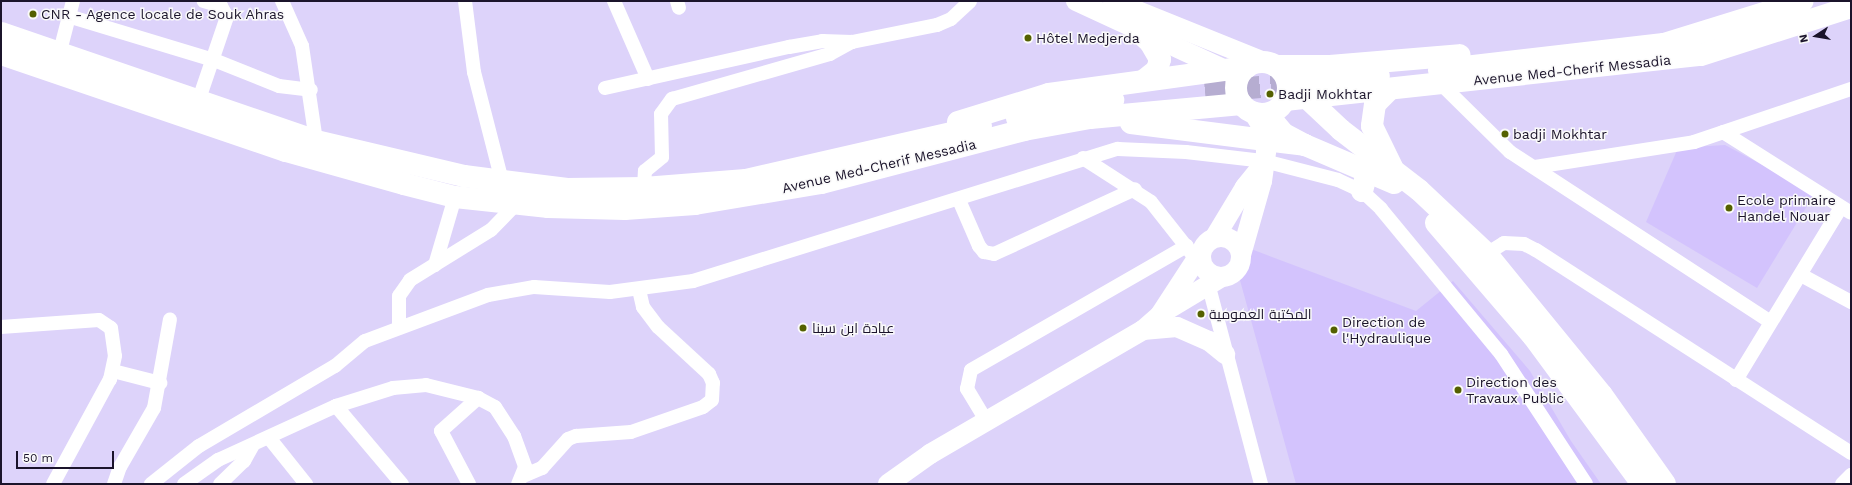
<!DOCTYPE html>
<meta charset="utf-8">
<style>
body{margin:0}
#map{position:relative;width:1852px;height:485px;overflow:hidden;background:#ddd3fa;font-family:"Work Sans",Cairo,sans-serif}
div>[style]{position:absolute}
.built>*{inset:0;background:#d3c3fd}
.highway-tunnel>*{height:22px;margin-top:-11px;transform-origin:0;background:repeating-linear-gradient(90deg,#b6add1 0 22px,transparent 0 33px)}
.street>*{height:14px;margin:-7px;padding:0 7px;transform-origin:7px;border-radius:7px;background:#fff}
.secondary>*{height:20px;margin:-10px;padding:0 10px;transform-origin:10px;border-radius:10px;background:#fff}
.secondary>.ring{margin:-10px;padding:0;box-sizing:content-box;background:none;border:20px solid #fff;border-radius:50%}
.primary>*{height:22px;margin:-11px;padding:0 11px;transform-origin:11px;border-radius:11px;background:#fff}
.highway>*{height:22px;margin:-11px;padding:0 11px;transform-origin:11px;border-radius:11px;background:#fff}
.highway>.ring{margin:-11px;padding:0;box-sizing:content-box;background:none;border:22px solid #fff;border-radius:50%}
.dots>*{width:11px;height:11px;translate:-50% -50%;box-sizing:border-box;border:2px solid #fafafa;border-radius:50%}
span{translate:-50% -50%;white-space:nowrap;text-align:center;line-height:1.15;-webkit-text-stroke:3px #fafafa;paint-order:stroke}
.poi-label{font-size:14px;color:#1b142b}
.left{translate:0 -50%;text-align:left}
.street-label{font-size:14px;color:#1b142b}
.frame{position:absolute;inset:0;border:2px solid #1b142b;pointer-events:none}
.north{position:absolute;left:1796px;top:16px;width:40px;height:40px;-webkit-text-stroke:3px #fafafa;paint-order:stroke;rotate:258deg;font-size:11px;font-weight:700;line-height:16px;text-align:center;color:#1b142b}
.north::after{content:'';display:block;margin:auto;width:14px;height:18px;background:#1b142b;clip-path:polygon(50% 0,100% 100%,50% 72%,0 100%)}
.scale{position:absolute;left:16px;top:451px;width:98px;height:18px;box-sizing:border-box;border:2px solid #1b142b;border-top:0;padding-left:5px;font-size:12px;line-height:14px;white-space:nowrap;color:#1b142b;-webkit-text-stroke:3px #fafafa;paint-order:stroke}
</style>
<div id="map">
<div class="built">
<div style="clip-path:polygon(1725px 145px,1815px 193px,1757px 288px,1646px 222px,1678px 148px)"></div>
<div style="clip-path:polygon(1243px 246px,1416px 311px,1453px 281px,1530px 371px,1571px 441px,1601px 484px,1296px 484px,1235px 262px)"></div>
</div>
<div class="highway-tunnel">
<div style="left:1205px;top:92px;width:110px;rotate:-5.2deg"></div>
</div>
<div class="street">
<div style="left:282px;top:1px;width:49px;rotate:66deg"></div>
<div style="left:302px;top:46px;width:96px;rotate:81.6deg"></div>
<div style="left:465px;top:1px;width:72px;rotate:82.8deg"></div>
<div style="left:474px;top:72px;width:113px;rotate:75.6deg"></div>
<div style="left:614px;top:1px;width:85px;rotate:66.4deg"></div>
<div style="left:677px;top:1px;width:7px;rotate:74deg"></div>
<div style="left:68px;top:16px;width:152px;rotate:16.8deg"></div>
<div style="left:214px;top:60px;width:70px;rotate:21.8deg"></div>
<div style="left:279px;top:86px;width:32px;rotate:7deg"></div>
<div style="left:59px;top:55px;width:56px;rotate:-75.5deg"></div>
<div style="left:1441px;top:84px;width:97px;rotate:44.6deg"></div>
<div style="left:1510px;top:152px;width:311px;rotate:33.1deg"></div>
<div style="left:605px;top:88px;width:189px;rotate:-12.6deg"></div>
<div style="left:789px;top:47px;width:34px;rotate:-10deg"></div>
<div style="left:822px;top:41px;width:30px;rotate:2deg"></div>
<div style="left:852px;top:42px;width:87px;rotate:-11.3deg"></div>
<div style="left:937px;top:25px;width:15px;rotate:-23deg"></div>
<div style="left:951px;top:19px;width:26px;rotate:-43deg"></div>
<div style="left:198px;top:102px;width:90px;rotate:-71.2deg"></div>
<div style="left:227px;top:17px;width:13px;rotate:-119deg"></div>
<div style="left:221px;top:6px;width:18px;rotate:-164deg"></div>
<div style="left:1723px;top:132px;width:151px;rotate:32.3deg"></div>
<div style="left:1083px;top:158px;width:81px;rotate:32.9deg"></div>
<div style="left:1151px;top:202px;width:66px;rotate:51.7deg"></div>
<div style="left:1535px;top:167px;width:161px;rotate:-8.9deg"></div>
<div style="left:1694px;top:142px;width:166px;rotate:-18.7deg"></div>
<div style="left:644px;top:188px;width:17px;rotate:-87deg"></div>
<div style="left:645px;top:171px;width:22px;rotate:-39deg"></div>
<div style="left:662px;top:157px;width:43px;rotate:-91.3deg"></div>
<div style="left:661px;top:114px;width:19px;rotate:-54deg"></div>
<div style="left:672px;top:99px;width:164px;rotate:-15.9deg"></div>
<div style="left:830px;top:54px;width:25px;rotate:-29deg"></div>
<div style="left:959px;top:200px;width:50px;rotate:66.5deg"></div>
<div style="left:979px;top:246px;width:8px;rotate:50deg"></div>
<div style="left:984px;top:252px;width:10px;rotate:11deg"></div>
<div style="left:994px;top:254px;width:155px;rotate:-24.7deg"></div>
<div style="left:1480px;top:258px;width:28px;rotate:-32deg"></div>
<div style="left:1504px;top:243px;width:20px;rotate:3deg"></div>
<div style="left:1524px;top:244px;width:13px;rotate:27deg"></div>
<div style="left:1536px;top:250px;width:375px;rotate:32.8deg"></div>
<div style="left:435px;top:265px;width:71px;rotate:-73.6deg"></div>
<div style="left:1801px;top:275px;width:57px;rotate:28.4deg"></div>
<div style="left:1209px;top:287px;width:204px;rotate:75.2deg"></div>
<div style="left:399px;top:326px;width:30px;rotate:-90deg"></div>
<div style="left:399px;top:296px;width:19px;rotate:-55deg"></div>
<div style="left:410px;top:280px;width:95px;rotate:-31.7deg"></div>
<div style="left:491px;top:230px;width:35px;rotate:-46deg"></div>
<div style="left:1px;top:327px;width:98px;rotate:-4.1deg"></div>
<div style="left:99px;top:320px;width:14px;rotate:34deg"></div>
<div style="left:111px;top:328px;width:28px;rotate:82deg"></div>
<div style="left:115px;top:356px;width:24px;rotate:102deg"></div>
<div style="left:110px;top:379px;width:119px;rotate:118.5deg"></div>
<div style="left:113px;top:371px;width:49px;rotate:14.3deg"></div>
<div style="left:1736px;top:380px;width:202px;rotate:-58.7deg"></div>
<div style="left:336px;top:406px;width:102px;rotate:49.8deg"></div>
<div style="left:987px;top:422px;width:39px;rotate:-121deg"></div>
<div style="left:967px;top:389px;width:19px;rotate:-78deg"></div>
<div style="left:971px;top:370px;width:249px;rotate:-29.9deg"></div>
<div style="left:270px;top:439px;width:58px;rotate:51.3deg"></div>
<div style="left:523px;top:476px;width:21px;rotate:-23deg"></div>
<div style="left:542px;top:468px;width:39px;rotate:-48deg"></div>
<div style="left:568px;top:439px;width:9px;rotate:-21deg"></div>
<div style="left:576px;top:436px;width:55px;rotate:-4.2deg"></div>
<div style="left:631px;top:432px;width:76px;rotate:-19.1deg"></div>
<div style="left:703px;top:407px;width:11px;rotate:-38deg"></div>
<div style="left:712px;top:400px;width:17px;rotate:-87deg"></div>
<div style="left:713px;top:383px;width:10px;rotate:-114deg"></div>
<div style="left:709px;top:374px;width:69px;rotate:-137.3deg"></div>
<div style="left:658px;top:327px;width:25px;rotate:-127deg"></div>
<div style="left:643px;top:307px;width:17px;rotate:-103deg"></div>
<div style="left:114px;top:484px;width:18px;rotate:-71deg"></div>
<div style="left:120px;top:467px;width:68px;rotate:-60deg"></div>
<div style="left:154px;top:408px;width:90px;rotate:-79.8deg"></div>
<div style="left:151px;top:484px;width:61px;rotate:-38.4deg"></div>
<div style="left:199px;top:446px;width:158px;rotate:-30.5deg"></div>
<div style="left:335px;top:366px;width:39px;rotate:-40deg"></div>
<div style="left:365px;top:341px;width:131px;rotate:-20.5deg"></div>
<div style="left:488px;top:295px;width:47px;rotate:-9.9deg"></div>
<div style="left:534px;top:287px;width:76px;rotate:3.8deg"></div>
<div style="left:610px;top:292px;width:84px;rotate:-7.5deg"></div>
<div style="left:693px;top:281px;width:445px;rotate:-17.3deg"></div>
<div style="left:1118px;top:149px;width:68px;rotate:2.5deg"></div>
<div style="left:1186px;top:152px;width:79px;rotate:6.6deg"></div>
<div style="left:1264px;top:161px;width:76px;rotate:14.4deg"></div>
<div style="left:1338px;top:180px;width:26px;rotate:25deg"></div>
<div style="left:1362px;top:191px;width:26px;rotate:43deg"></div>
<div style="left:1381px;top:209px;width:188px;rotate:50.4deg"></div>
<div style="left:1501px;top:354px;width:155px;rotate:56.8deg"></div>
<div style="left:184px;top:484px;width:42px;rotate:-35.2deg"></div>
<div style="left:218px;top:460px;width:130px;rotate:-24.6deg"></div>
<div style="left:336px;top:406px;width:60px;rotate:-17.5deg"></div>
<div style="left:393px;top:388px;width:33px;rotate:-5deg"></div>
<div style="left:426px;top:385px;width:54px;rotate:14deg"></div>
<div style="left:478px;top:398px;width:19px;rotate:28deg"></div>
<div style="left:495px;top:407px;width:35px;rotate:57deg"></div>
<div style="left:514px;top:436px;width:33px;rotate:70deg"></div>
<div style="left:525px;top:467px;width:18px;rotate:112deg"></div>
<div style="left:220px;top:484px;width:33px;rotate:-44deg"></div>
<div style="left:244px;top:461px;width:18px;rotate:-61deg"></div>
<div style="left:469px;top:484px;width:60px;rotate:-117.8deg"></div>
<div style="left:441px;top:431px;width:50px;rotate:-41.7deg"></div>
<div style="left:1842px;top:484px;width:13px;rotate:-45deg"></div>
</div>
<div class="secondary">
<div style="left:1076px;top:1px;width:172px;rotate:24.8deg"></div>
<div style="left:1113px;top:1px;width:163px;rotate:22deg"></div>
<div class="ring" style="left:1201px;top:237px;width:20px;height:20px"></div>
<div style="left:1215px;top:237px;width:58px;rotate:-59deg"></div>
<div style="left:1245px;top:187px;width:28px;rotate:-51deg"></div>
<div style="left:1241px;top:255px;width:77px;rotate:-74.2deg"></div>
<div style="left:1262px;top:181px;width:30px;rotate:-82deg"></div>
<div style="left:1266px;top:151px;width:21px;rotate:-95deg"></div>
<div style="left:1264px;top:130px;width:21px;rotate:-121deg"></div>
<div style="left:1162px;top:313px;width:68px;rotate:-31.1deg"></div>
<div style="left:1143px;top:330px;width:34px;rotate:-5deg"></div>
<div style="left:1177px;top:327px;width:35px;rotate:24deg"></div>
<div style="left:1209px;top:341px;width:21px;rotate:39deg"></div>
<div style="left:888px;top:484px;width:52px;rotate:-35.5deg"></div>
<div style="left:930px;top:454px;width:246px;rotate:-30.2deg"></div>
<div style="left:1143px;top:330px;width:23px;rotate:-41deg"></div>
<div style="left:1160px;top:315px;width:75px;rotate:-56.9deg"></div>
</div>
<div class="primary">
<div style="left:1289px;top:67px;width:37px;rotate:59deg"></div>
<div style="left:1308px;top:99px;width:45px;rotate:43.2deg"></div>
<div style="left:1341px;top:130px;width:98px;rotate:37.6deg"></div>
<div style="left:1419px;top:190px;width:92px;rotate:43.2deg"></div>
<div style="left:1486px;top:253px;width:183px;rotate:50.8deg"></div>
<div style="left:1602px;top:395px;width:109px;rotate:54.7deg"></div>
<div style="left:1267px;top:114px;width:26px;rotate:50deg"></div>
<div style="left:1284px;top:134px;width:24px;rotate:28deg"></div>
<div style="left:1305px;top:145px;width:97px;rotate:23.1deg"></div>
<div style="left:1362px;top:191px;width:23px;rotate:-75deg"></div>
<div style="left:1436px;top:223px;width:149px;rotate:49.4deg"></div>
<div style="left:1533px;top:336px;width:184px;rotate:53.6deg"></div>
</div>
<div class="highway">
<div style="left:1138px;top:31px;width:16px;rotate:43deg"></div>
<div style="left:1150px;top:42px;width:20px;rotate:60deg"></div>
<div style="left:1160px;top:59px;width:11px;rotate:105deg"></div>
<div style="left:1157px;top:70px;width:16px;rotate:142deg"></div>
<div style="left:1px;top:33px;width:333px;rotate:18.9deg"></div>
<div style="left:316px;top:141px;width:152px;rotate:13.3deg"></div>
<div style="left:464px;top:176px;width:104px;rotate:7.2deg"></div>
<div style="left:567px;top:189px;width:77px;rotate:-0.7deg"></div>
<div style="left:644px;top:188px;width:102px;rotate:-4.5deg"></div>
<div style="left:746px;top:180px;width:241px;rotate:-12.9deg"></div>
<div style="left:1px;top:54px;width:301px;rotate:18.8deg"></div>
<div style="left:286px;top:151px;width:123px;rotate:15.6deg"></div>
<div style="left:404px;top:184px;width:53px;rotate:14.3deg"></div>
<div style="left:455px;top:197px;width:94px;rotate:6.1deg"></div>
<div style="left:548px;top:207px;width:77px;rotate:1.5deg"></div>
<div style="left:625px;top:209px;width:70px;rotate:-4.1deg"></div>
<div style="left:695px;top:204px;width:128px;rotate:-9.5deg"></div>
<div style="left:821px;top:183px;width:210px;rotate:-14.6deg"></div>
<div style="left:1024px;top:130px;width:67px;rotate:-10.3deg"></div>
<div style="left:1090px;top:118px;width:152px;rotate:-5.3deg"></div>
<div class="ring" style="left:1236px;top:62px;width:30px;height:30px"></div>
<div style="left:1276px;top:66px;width:54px"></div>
<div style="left:1330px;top:66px;width:130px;rotate:-4.8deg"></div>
<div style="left:1439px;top:70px;width:226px;rotate:-6.6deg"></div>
<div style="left:1664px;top:44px;width:145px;rotate:-17.2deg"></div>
<div style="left:1316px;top:81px;width:63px;rotate:-4.5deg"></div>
<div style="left:1390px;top:89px;width:21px;rotate:135deg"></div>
<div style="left:1375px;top:104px;width:22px;rotate:98deg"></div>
<div style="left:1372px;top:126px;width:46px;rotate:64deg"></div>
<div style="left:1285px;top:100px;width:418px;rotate:-6.2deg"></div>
<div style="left:1701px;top:55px;width:157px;rotate:-17.7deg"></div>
<div style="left:1017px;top:118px;width:98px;rotate:-10.6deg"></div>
<div style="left:958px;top:122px;width:95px;rotate:-17.1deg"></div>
<div style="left:1049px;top:94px;width:200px;rotate:-7.8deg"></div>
<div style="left:1131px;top:123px;width:175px;rotate:7.2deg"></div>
</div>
<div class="dots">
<div style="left:33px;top:14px;background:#546000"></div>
<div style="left:1028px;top:38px;background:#546000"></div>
<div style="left:1270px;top:94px;background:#546000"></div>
<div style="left:1505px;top:134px;background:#546000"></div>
<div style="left:1729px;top:208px;background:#546000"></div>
<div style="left:1201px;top:314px;background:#546000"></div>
<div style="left:803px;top:328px;background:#546000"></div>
<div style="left:1334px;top:330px;background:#546000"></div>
<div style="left:1458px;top:390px;background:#546000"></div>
</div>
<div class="poi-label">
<span class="left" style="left:41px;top:14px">CNR - Agence locale de Souk Ahras</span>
<span class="left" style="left:1036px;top:38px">Hôtel Medjerda</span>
<span class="left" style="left:1278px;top:94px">Badji Mokhtar</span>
<span class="left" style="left:1513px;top:134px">badji Mokhtar</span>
<span class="left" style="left:1737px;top:208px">Ecole primaire<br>Handel Nouar</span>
<span class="left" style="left:1209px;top:314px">المكتبة العمومية</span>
<span class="left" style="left:1342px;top:330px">Direction de<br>l'Hydraulique</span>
<span class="left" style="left:812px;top:328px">عيادة ابن سينا</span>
<span class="left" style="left:1466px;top:390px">Direction des<br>Travaux Public</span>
</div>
<div class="street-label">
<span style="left:1572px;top:70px;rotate:-6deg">Avenue Med-Cherif Messadia</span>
<span style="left:879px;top:166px;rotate:-13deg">Avenue Med-Cherif Messadia</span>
</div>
<div class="frame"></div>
<div class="north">N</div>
<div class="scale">50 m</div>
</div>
